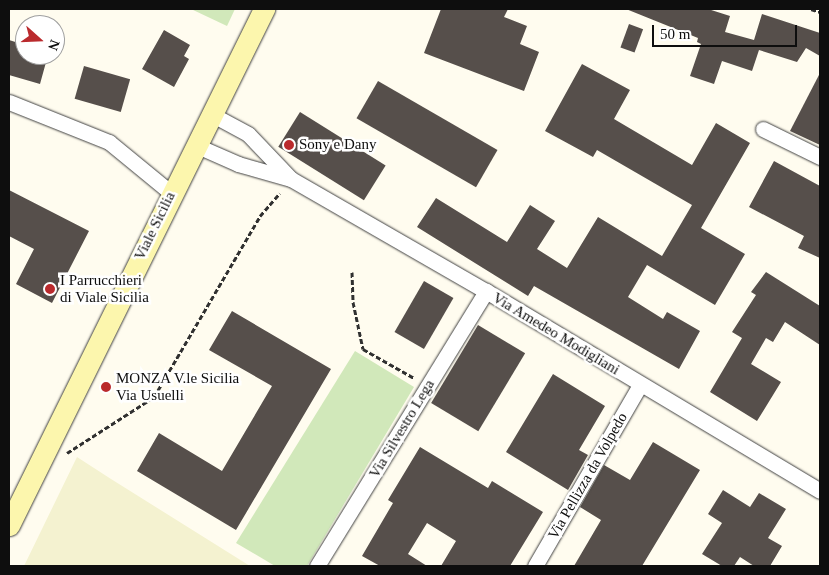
<!DOCTYPE html>
<style>
body{margin:0}
#map{position:relative;width:829px;height:575px;overflow:hidden;background:#fffcef;font-family:"Times New Roman",serif}
div>[style]{position:absolute}
.farmland>*{inset:0;background:#f4f2d0}
.green>*{inset:0;background:#d1e8ba}
.building>*{inset:0;background:#564f4b;transform-origin:0 0}
.path>*{height:3px;margin-top:-1.5px;transform-origin:0;background:repeating-linear-gradient(90deg,#303030 0 5px,transparent 0 7.5px)}
.roads{filter:drop-shadow(0 0 1px #414141) drop-shadow(0 0 1px #414141)}
.street>*{height:15px;margin:-7.5px;padding:0 7.5px;transform-origin:7.5px;border-radius:7.5px;background:#fff}
.secondary>*{height:21px;margin:-10.5px;padding:0 10.5px;transform-origin:10.5px;border-radius:10.5px;background:#fcf6ad}
.dots>*{width:14px;height:14px;translate:-50% -50%;box-sizing:border-box;border:2px solid #fff;border-radius:50%}
span{translate:-50% -50%;white-space:nowrap;text-align:center;line-height:1.15;-webkit-text-stroke:5px #fff;paint-order:stroke}
.poi-label{font-size:15px;color:#0e0e0e}
.left{translate:0 -50%;text-align:left}
.street-label{font-size:15px;color:#0e0e0e}
.frame{position:absolute;inset:0;border:10px solid #0e0e0e;pointer-events:none}
.north{position:absolute;left:15px;top:15px;width:50px;height:50px;box-sizing:border-box;background:#fff;border:1px solid #9f9f9f;border-radius:50%;rotate:110deg;font-size:14px;font-weight:700;line-height:20px;text-align:center;color:#0e0e0e}
.north::after{content:'';display:block;margin:auto;width:18px;height:22px;background:#ba2a2d;clip-path:polygon(50% 0,100% 100%,50% 72%,0 100%)}
.scale{position:absolute;left:652px;top:25px;width:145px;height:22px;box-sizing:border-box;border:2px solid #0e0e0e;border-top:0;padding-left:6px;font-size:15px;line-height:18px;white-space:nowrap;color:#0e0e0e;-webkit-text-stroke:4px #fff;paint-order:stroke}
</style>
<div id="map">
<div class="farmland">
<div style="clip-path:polygon(77px 457px,111px 479px,250px 566px,24px 566px)"></div>
</div>
<div class="green">
<div style="clip-path:polygon(191px 9px,235px 9px,227px 26px)"></div>
<div style="clip-path:polygon(355px 351px,414px 387px,307px 566px,275px 566px,236px 543px)"></div>
</div>
<div class="building">
<div style="clip-path:polygon(441px 9px,508px 9px,504px 17px,527px 26px,520px 44px,539px 52px,524px 91px,424px 53px)"></div>
<div style="clip-path:polygon(626px 9px,708px 9px,730px 16px,725px 32px,754px 40px,762px 14px,820px 33px,820px 56px,806px 48px,797px 62px,759px 50px,752px 71px,722px 61px,714px 84px,690px 76px,701px 44px,697px 42px,698px 38px)"></div>
<div style="left:629px;top:24px;width:15px;height:25px;rotate:20deg"></div>
<div style="clip-path:polygon(164px 30px,190px 45px,184px 56px,189px 59px,174px 87px,142px 69px)"></div>
<div style="clip-path:polygon(9px 40px,25px 45px,25px 55px,48px 55px,40px 84px,9px 75px)"></div>
<div style="clip-path:polygon(582px 64px,630px 90px,614px 119px,692px 165px,716px 123px,750px 143px,701px 228px,745px 254px,715px 305px,647px 265px,628px 297px,663px 319px,667px 312px,700px 331px,679px 369px,534px 286px,528px 296px,417px 227px,436px 198px,507px 242px,530px 205px,555px 221px,537px 249px,567px 268px,598px 217px,662px 256px,692px 205px,597px 150px,593px 157px,545px 131px)"></div>
<div style="left:84px;top:66px;width:48px;height:34px;rotate:16deg"></div>
<div style="clip-path:polygon(820px 73px,820px 145px,790px 131px)"></div>
<div style="left:378px;top:81px;width:138px;height:43px;rotate:30deg"></div>
<div style="left:300px;top:112px;width:101px;height:41px;rotate:32deg"></div>
<div style="clip-path:polygon(774px 161px,820px 186px,820px 258px,798px 248px,804px 236px,749px 207px)"></div>
<div style="clip-path:polygon(9px 190px,89px 231px,52px 303px,16px 284px,34px 249px,9px 236px)"></div>
<div style="clip-path:polygon(766px 272px,820px 306px,820px 345px,785px 322px,773px 342px,766px 338px,751px 364px,781px 382px,757px 421px,710px 392px,742px 338px,732px 332px,756px 295px,751px 292px)"></div>
<div style="left:424px;top:281px;width:34px;height:59px;rotate:30deg"></div>
<div style="clip-path:polygon(232px 311px,331px 369px,236px 530px,137px 471px,159px 433px,222px 471px,272px 386px,209px 350px)"></div>
<div style="left:478px;top:325px;width:55px;height:91px;rotate:31deg"></div>
<div style="clip-path:polygon(553px 374px,605px 406px,579px 450px,588px 455px,568px 490px,506px 452px)"></div>
<div style="clip-path:polygon(653px 442px,700px 470px,642px 566px,574px 566px,601px 520px,580px 507px,604px 465px,630px 480px)"></div>
<div style="clip-path:polygon(420px 447px,488px 488px,492px 481px,543px 512px,510px 566px,441px 566px,456px 541px,427px 523px,408px 554px,427px 566px,380px 566px,362px 556px,393px 503px,388px 500px)"></div>
<div style="clip-path:polygon(723px 490px,750px 507px,759px 493px,786px 509px,768px 538px,782px 546px,770px 566px,754px 566px,740px 557px,734px 566px,722px 566px,702px 554px,722px 523px,708px 514px)"></div>
</div>
<div class="path">
<div style="left:811px;top:9px;width:9px;rotate:18deg"></div>
<div style="left:352px;top:272px;width:30px;rotate:88deg"></div>
<div style="left:353px;top:302px;width:48px;rotate:78deg"></div>
<div style="left:363px;top:349px;width:59px;rotate:29.6deg"></div>
<div style="left:67px;top:453px;width:103px;rotate:-32.8deg"></div>
<div style="left:154px;top:397px;width:210px;rotate:-59.6deg"></div>
<div style="left:260px;top:216px;width:30px;rotate:-49deg"></div>
</div>
<div class="roads">
<div class="street">
<div style="left:9px;top:102px;width:108px;rotate:21.8deg"></div>
<div style="left:109px;top:142px;width:80px;rotate:39.4deg"></div>
<div style="left:211px;top:114px;width:42px;rotate:28.4deg"></div>
<div style="left:248px;top:134px;width:61px;rotate:46.3deg"></div>
<div style="left:763px;top:129px;width:64px;rotate:26.2deg"></div>
<div style="left:195px;top:145px;width:47px;rotate:23.8deg"></div>
<div style="left:238px;top:164px;width:55px;rotate:15.8deg"></div>
<div style="left:291px;top:179px;width:225px;rotate:29.9deg"></div>
<div style="left:486px;top:291px;width:389px;rotate:30.9deg"></div>
<div style="left:317px;top:566px;width:323px;rotate:-58.4deg"></div>
<div style="left:535px;top:566px;width:209px;rotate:-59.9deg"></div>
</div>
<div class="secondary">
<div style="left:9px;top:525px;width:576px;rotate:-63.7deg"></div>
</div>
</div>
<div class="dots">
<div style="left:289px;top:145px;background:#ba2a2d"></div>
<div style="left:50px;top:289px;background:#ba2a2d"></div>
<div style="left:106px;top:387px;background:#ba2a2d"></div>
</div>
<div class="poi-label">
<span class="left" style="left:299px;top:145px">Sony e Dany</span>
<span class="left" style="left:60px;top:289px">I Parrucchieri<br>di Viale Sicilia</span>
<span class="left" style="left:116px;top:387px">MONZA V.le Sicilia<br>Via Usuelli</span>
</div>
<div class="street-label">
<span style="left:155px;top:226px;rotate:-64deg">Viale Sicilia</span>
<span style="left:556px;top:334px;rotate:31deg">Via Amedeo Modigliani</span>
<span style="left:402px;top:429px;rotate:-59deg">Via Silvestro Lega</span>
<span style="left:588px;top:476px;rotate:-60deg">Via Pellizza da Volpedo</span>
</div>
<div class="frame"></div>
<div class="north">N</div>
<div class="scale">50 m</div>
</div>
